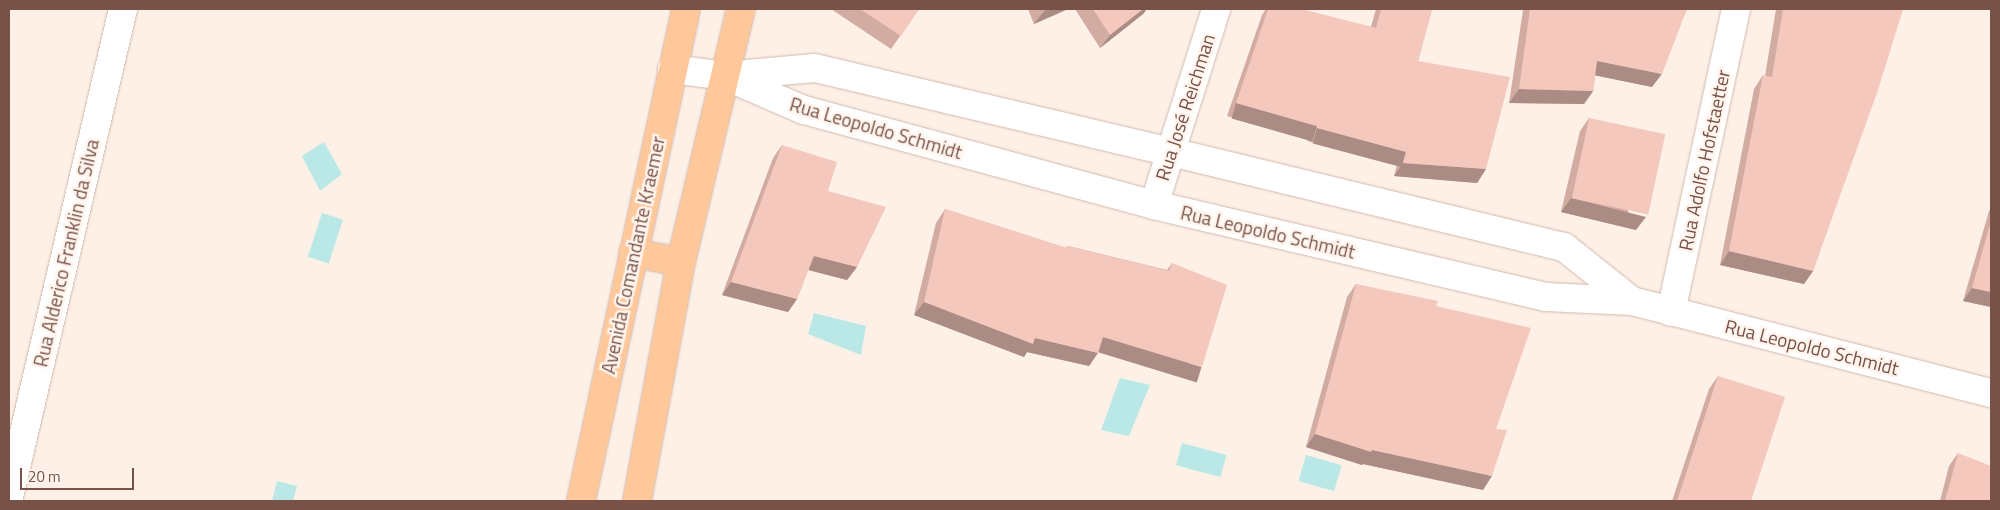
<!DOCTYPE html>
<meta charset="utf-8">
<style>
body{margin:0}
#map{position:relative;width:2000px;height:510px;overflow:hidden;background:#fdf0e6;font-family:"Titillium Web",sans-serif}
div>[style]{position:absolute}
.water>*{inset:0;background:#b9e8e7;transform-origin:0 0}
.roads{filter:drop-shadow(0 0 1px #d2b8ad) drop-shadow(0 0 1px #d2b8ad)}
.minor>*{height:28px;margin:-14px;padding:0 14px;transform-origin:14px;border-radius:14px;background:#fff}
.major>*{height:28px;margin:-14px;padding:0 14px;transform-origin:14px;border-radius:14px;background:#ffc89b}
.wall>*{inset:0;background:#d2aca2}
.shaded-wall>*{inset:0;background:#ab8c84;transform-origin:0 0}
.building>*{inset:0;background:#f4c8bc;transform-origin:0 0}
span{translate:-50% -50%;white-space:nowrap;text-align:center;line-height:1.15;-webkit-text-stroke:5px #fff5ed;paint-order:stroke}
.street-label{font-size:19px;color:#785149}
.frame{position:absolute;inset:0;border:10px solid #785149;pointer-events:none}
.scale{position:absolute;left:20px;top:468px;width:114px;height:22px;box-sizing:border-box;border:2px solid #785149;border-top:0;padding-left:6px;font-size:15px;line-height:18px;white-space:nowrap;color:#785149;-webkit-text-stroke:4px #fff5ed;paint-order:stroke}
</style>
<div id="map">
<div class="water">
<div style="clip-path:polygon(324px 142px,342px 174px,320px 191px,302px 156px)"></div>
<div style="left:322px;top:213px;width:22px;height:46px;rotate:18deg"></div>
<div style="clip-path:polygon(814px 313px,866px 326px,861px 355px,808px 334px)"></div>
<div style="clip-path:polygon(1120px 378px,1150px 385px,1129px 436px,1101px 430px)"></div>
<div style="left:1182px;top:443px;width:46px;height:23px;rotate:15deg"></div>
<div style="left:1306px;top:455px;width:37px;height:27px;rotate:16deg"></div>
<div style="clip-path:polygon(277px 481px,297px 486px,293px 501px,272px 501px)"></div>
</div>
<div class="roads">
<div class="minor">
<div style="left:672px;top:69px;width:53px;rotate:7.5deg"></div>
<div style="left:725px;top:76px;width:90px;rotate:-5.1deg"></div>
<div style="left:815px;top:68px;width:366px;rotate:13.3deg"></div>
<div style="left:1171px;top:152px;width:404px;rotate:13.6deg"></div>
<div style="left:1564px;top:247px;width:87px;rotate:38.5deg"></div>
<div style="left:725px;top:76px;width:86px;rotate:23.3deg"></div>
<div style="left:804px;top:110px;width:363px;rotate:15.2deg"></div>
<div style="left:1154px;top:205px;width:403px;rotate:13.2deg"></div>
<div style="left:1546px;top:297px;width:86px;rotate:2.7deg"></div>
<div style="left:1632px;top:301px;width:371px;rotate:14.4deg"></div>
<div style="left:1154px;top:205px;width:206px;rotate:-72.4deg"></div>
<div style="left:1671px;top:312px;width:310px;rotate:-77.9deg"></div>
<div style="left:9px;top:497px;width:501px;rotate:-76.85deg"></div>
</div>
<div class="major">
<div style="left:633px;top:253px;width:49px;rotate:10.6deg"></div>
<div style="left:581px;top:501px;width:503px;rotate:-77.95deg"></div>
<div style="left:637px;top:501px;width:243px;rotate:-79.6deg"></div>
<div style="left:681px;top:262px;width:260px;rotate:-76.7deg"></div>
</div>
</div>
<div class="wall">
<div style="clip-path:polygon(831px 9px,919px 9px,891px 49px)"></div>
<div style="clip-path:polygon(1028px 9px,1068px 9px,1034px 24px)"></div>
<div style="clip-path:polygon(1075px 9px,1147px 9px,1143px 14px,1100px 48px)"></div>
<div style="clip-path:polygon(1266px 9px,1300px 9px,1371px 27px,1376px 9px,1432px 9px,1418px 61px,1486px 169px,1477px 183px,1394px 176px,1397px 165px,1307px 141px,1308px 139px,1227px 116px,1262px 15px)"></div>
<div style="clip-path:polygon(1518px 9px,1687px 9px,1652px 87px,1595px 75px,1593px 91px,1584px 104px,1509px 103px,1523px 10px)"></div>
<div style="clip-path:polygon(1776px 9px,1903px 9px,1813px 271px,1804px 284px,1720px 265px,1754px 89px,1763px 75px,1765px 76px)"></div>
<div style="clip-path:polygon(1589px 118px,1636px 230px,1561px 212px,1580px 131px)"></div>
<div style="clip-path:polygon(782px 145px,828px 191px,857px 267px,847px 280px,808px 270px,797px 299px,788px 312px,722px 295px,773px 158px)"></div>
<div style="clip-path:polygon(1991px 208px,1991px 307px,1963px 301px,1989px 211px)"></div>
<div style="clip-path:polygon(945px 209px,1066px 248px,1068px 246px,1167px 270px,1172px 263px,1193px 380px,1098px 352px,1089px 366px,1027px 352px,1024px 357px,914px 315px,936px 223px)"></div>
<div style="clip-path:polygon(1356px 284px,1436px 306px,1496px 429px,1483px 490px,1363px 464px,1362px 465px,1306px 447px,1347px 297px)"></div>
<div style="clip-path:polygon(1718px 376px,1751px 501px,1672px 501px,1709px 389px)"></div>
<div style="clip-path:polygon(1958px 453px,1991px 501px,1940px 501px,1949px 466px)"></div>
</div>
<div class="shaded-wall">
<div style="clip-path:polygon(1048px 9px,1068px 9px,1034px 24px,1044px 11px)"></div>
<div style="clip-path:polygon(1143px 9px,1147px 9px,1143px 14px,1100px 48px,1110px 35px)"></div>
<div style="clip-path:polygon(1597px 61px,1662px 74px,1652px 87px,1588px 74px)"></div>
<div style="clip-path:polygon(1519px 89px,1593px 91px,1584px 104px,1509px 103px)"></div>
<div style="left:1236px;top:103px;width:84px;height:16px;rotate:16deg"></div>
<div style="left:1317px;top:128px;width:92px;height:16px;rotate:15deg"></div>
<div style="clip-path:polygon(1403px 163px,1486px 169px,1477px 183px,1394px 176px)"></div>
<div style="clip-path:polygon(1571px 198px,1646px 217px,1636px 230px,1561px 212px)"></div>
<div style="clip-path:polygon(1729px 251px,1813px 271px,1804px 284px,1720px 265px)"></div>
<div style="clip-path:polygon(814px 256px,857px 267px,847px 280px,805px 269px)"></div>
<div style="clip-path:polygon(731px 282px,797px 299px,788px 312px,722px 295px)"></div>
<div style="clip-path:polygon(1972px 288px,1991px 292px,1991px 307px,1963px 301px)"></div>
<div style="clip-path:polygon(924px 302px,1035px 338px,1098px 353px,1089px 366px,1027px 352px,1024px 357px,914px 315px)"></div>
<div style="left:1103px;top:337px;width:103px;height:16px;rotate:17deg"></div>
<div style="clip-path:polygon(1315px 434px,1372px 450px,1492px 476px,1483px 490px,1363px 464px,1362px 465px,1306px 447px)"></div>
</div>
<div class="building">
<div style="clip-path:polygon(860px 9px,919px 9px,901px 36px)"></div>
<div style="clip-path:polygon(1093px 9px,1143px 9px,1110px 35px)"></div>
<div style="clip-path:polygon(1268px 9px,1300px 9px,1376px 28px,1381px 9px,1432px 9px,1418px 61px,1510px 77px,1486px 169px,1403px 163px,1406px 152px,1317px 128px,1317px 126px,1236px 103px)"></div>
<div style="clip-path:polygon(1530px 9px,1687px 9px,1662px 74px,1597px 61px,1593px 91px,1519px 89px)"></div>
<div style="clip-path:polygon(1783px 9px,1903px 9px,1878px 90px,1813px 271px,1729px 251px,1763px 75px,1772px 77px)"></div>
<div style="left:1589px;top:118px;width:78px;height:82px;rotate:12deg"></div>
<div style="clip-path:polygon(782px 145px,837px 162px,828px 191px,886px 207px,857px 267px,814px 256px,797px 299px,731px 282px)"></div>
<div style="clip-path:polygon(945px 209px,1067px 248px,1068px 246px,1169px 271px,1172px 263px,1227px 285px,1202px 367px,1103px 337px,1098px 353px,1035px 338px,1033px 344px,924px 302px)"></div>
<div style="clip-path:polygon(1991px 221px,1991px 292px,1972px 288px)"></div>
<div style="clip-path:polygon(1356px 284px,1438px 301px,1436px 306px,1531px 328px,1496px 429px,1507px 430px,1492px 476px,1372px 450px,1371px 452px,1315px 434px)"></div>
<div style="clip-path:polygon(1718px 376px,1785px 397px,1751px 501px,1677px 501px)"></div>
<div style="clip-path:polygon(1958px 453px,1991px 466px,1991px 501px,1945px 501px)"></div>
</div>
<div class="street-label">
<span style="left:1185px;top:107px;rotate:-72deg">Rua José Reichman</span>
<span style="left:876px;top:128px;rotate:16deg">Rua Leopoldo Schmidt</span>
<span style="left:1704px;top:160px;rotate:-78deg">Rua Adolfo Hofstaetter</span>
<span style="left:1268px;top:232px;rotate:13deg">Rua Leopoldo Schmidt</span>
<span style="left:66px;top:253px;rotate:-77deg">Rua Alderico Franklin da Silva</span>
<span style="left:633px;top:255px;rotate:-78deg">Avenida Comandante Kraemer</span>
<span style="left:1812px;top:347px;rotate:14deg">Rua Leopoldo Schmidt</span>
</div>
<div class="frame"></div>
<div class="scale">20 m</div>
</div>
